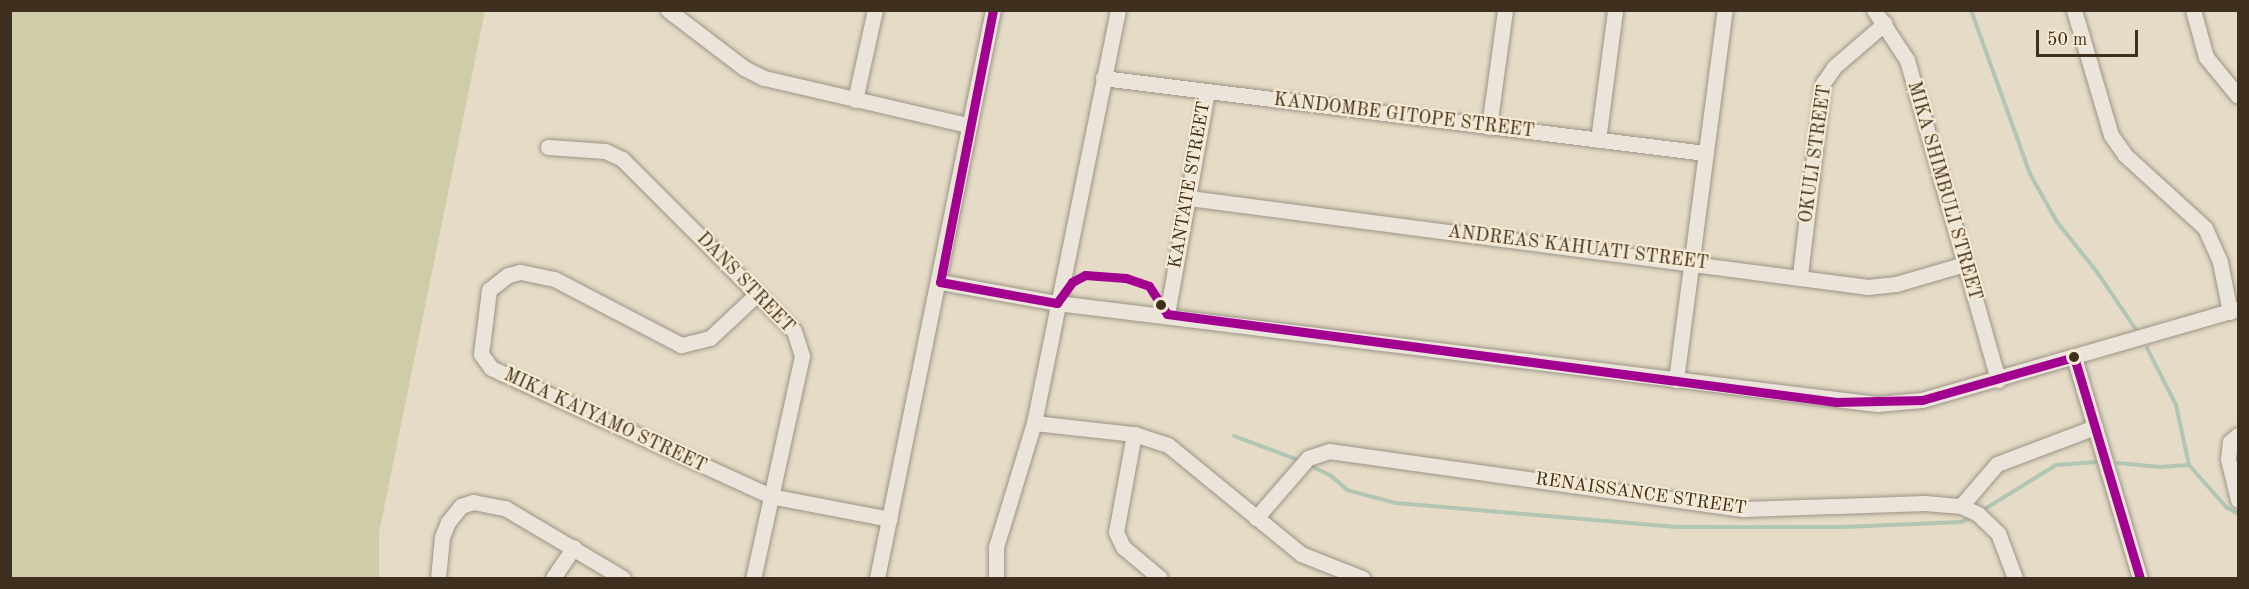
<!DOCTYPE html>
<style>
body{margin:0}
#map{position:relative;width:2249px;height:589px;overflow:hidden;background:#e5dbc6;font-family:"Old Standard TT",serif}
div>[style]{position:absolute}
.green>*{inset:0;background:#cecda7}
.stream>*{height:4px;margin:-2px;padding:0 2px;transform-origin:2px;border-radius:2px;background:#b1c6b5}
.roads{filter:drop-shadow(0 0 2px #9b9486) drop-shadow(0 0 2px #9b9486)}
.minor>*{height:15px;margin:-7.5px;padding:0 7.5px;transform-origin:7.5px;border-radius:7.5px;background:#eae4da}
.bus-1>*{height:9px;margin:-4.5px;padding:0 4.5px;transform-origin:4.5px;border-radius:4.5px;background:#a2008e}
.dots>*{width:16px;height:16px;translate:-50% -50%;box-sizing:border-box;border:3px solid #f7ead2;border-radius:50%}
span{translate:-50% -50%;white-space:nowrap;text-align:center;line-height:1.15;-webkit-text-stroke:4.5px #f7ead2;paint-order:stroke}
.street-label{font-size:18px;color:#3e2f1e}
.frame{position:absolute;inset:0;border:12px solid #3e2f1e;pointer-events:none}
.scale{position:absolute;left:2036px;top:30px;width:102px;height:27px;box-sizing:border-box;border:3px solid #3e2f1e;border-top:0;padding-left:8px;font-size:18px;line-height:21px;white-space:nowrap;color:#3e2f1e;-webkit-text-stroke:4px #f7ead2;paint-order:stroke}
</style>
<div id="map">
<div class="green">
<div style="clip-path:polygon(10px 11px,485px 11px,379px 533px,379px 578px,11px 578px)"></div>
</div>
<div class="stream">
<div style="left:1971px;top:10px;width:174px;rotate:70.2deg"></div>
<div style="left:2030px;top:174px;width:55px;rotate:60.6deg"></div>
<div style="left:2057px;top:222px;width:64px;rotate:51.3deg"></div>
<div style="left:2097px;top:272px;width:75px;rotate:55.9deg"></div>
<div style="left:2147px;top:348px;width:64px;rotate:63deg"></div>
<div style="left:2176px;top:405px;width:61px;rotate:77.8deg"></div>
<div style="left:2189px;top:465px;width:56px;rotate:48.6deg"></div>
<div style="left:2226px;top:507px;width:14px;rotate:30deg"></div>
<div style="left:1234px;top:436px;width:72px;rotate:20.5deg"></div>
<div style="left:2118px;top:463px;width:42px;rotate:5.4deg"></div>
<div style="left:2160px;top:467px;width:29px;rotate:-4deg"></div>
<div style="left:1307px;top:464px;width:25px;rotate:26deg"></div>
<div style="left:1330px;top:475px;width:23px;rotate:41deg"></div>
<div style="left:1347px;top:490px;width:51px;rotate:14.9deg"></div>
<div style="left:1396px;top:503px;width:279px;rotate:4.9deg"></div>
<div style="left:1674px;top:527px;width:169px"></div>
<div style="left:1843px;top:527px;width:118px;rotate:-2.4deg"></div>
<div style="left:1961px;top:522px;width:14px;rotate:-25deg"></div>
<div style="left:1980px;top:512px;width:89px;rotate:-31.7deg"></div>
<div style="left:2056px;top:465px;width:40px;rotate:-4.3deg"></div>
</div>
<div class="roads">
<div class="minor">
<div style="left:668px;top:10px;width:96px;rotate:37.3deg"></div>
<div style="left:744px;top:68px;width:22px;rotate:27deg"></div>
<div style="left:764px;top:78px;width:209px;rotate:13deg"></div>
<div style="left:1874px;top:10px;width:60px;rotate:56.6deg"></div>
<div style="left:1907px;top:60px;width:333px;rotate:74.1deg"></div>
<div style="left:2074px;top:10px;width:130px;rotate:73.5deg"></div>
<div style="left:2111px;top:135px;width:24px;rotate:55deg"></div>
<div style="left:2125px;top:155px;width:108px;rotate:42.4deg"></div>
<div style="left:2205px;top:228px;width:37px;rotate:66deg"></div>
<div style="left:2220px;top:262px;width:51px;rotate:78.7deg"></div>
<div style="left:2193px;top:10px;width:49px;rotate:74.5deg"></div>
<div style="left:2206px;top:57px;width:50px;rotate:50.6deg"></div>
<div style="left:1103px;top:78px;width:607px;rotate:7.1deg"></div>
<div style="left:855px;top:100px;width:92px;rotate:-77.5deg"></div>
<div style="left:1489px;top:127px;width:118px;rotate:-82.2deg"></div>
<div style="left:1598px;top:140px;width:131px;rotate:-82.5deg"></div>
<div style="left:548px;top:147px;width:57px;rotate:4deg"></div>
<div style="left:605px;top:151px;width:19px;rotate:25deg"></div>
<div style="left:622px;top:159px;width:243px;rotate:45deg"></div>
<div style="left:794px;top:331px;width:26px;rotate:72deg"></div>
<div style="left:802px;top:356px;width:227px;rotate:102.4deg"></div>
<div style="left:1189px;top:198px;width:685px;rotate:7.47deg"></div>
<div style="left:1868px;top:287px;width:28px;rotate:-6deg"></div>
<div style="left:1896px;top:284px;width:72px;rotate:-16.2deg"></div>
<div style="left:1800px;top:275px;width:193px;rotate:-83.2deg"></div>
<div style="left:1823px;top:83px;width:19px;rotate:-55deg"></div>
<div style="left:1834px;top:67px;width:67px;rotate:-40.8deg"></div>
<div style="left:940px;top:282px;width:119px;rotate:10.2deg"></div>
<div style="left:1057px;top:303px;width:826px;rotate:7.02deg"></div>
<div style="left:1877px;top:404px;width:45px;rotate:-5.1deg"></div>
<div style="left:1922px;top:400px;width:329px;rotate:-16.1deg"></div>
<div style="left:757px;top:294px;width:64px;rotate:136.9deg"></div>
<div style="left:710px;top:338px;width:30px;rotate:166deg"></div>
<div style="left:681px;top:345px;width:143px;rotate:-152.5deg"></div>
<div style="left:554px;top:279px;width:35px;rotate:-168deg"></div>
<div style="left:520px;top:272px;width:12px;rotate:166deg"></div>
<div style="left:508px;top:275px;width:24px;rotate:142deg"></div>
<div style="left:489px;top:290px;width:64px;rotate:97.1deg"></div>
<div style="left:481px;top:354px;width:17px;rotate:54deg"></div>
<div style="left:491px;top:368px;width:14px;rotate:25deg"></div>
<div style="left:504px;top:374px;width:293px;rotate:24.6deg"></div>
<div style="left:770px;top:496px;width:122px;rotate:10.9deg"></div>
<div style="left:1167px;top:314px;width:226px;rotate:-79.8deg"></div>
<div style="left:2074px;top:357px;width:231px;rotate:73.4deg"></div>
<div style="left:1676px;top:380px;width:373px;rotate:-82.5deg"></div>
<div style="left:1034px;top:423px;width:101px;rotate:6.3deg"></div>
<div style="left:1134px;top:434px;width:36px;rotate:18deg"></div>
<div style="left:1168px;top:445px;width:172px;rotate:39.3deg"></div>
<div style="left:1301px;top:554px;width:66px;rotate:21.5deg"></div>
<div style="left:1134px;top:434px;width:100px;rotate:100.4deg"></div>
<div style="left:1116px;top:532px;width:17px;rotate:65deg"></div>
<div style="left:1123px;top:547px;width:48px;rotate:40deg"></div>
<div style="left:2238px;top:435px;width:11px;rotate:139deg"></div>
<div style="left:2230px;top:442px;width:17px;rotate:97deg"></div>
<div style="left:2228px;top:459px;width:42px;rotate:76.3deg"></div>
<div style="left:1961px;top:506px;width:55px;rotate:-49.4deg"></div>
<div style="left:1997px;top:464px;width:105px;rotate:-20.7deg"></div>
<div style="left:1256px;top:518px;width:79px;rotate:-49.1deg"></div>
<div style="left:1308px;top:458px;width:22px;rotate:-18deg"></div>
<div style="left:1329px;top:451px;width:419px;rotate:8deg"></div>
<div style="left:1744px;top:509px;width:181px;rotate:-1.9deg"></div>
<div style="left:1925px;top:503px;width:36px;rotate:5deg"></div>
<div style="left:1961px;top:506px;width:19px;rotate:25deg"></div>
<div style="left:1978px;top:514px;width:28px;rotate:44deg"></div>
<div style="left:1998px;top:533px;width:48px;rotate:69.3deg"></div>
<div style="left:438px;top:578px;width:41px;rotate:-84.4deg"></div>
<div style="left:442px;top:537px;width:16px;rotate:-68deg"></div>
<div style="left:448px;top:522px;width:21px;rotate:-51deg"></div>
<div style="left:461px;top:506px;width:13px;rotate:-18deg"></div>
<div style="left:473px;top:502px;width:33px;rotate:11deg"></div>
<div style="left:505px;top:508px;width:137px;rotate:30.7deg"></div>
<div style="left:553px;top:578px;width:37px;rotate:-56deg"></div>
<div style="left:877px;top:578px;width:580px;rotate:-78.46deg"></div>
<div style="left:996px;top:578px;width:31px;rotate:-90deg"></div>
<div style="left:996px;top:547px;width:130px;rotate:-73deg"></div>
<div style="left:1034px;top:423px;width:421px;rotate:-78.5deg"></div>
</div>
</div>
<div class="bus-1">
<div style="left:993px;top:10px;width:277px;rotate:101deg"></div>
<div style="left:940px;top:282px;width:119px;rotate:10.2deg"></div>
<div style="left:1057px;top:303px;width:26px;rotate:-54deg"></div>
<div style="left:1072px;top:282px;width:15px;rotate:-28deg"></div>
<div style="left:1085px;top:275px;width:41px;rotate:4.2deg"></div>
<div style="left:1126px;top:278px;width:24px;rotate:19deg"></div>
<div style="left:1149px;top:286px;width:33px;rotate:57deg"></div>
<div style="left:1167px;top:314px;width:675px;rotate:7.49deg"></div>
<div style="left:1836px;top:402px;width:86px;rotate:-1.3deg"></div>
<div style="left:1922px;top:400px;width:158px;rotate:-15.8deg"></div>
<div style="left:2074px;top:357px;width:231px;rotate:73.4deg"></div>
</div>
<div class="dots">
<div style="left:1161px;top:305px;background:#3e2f1e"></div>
<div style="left:2074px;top:357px;background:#3e2f1e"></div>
</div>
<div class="street-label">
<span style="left:1404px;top:116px;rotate:7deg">KANDOMBE GITOPE STREET</span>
<span style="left:1816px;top:154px;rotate:-82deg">OKULI STREET</span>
<span style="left:1190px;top:185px;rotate:-80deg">KANTATE STREET</span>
<span style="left:1944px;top:191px;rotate:74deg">MIKA SHIMBULI STREET</span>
<span style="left:1578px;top:248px;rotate:7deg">ANDREAS KAHUATI STREET</span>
<span style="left:745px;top:283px;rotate:46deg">DANS STREET</span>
<span style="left:605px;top:421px;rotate:25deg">MIKA KAIYAMO STREET</span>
<span style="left:1641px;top:494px;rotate:8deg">RENAISSANCE STREET</span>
</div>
<div class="frame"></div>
<div class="scale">50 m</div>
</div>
